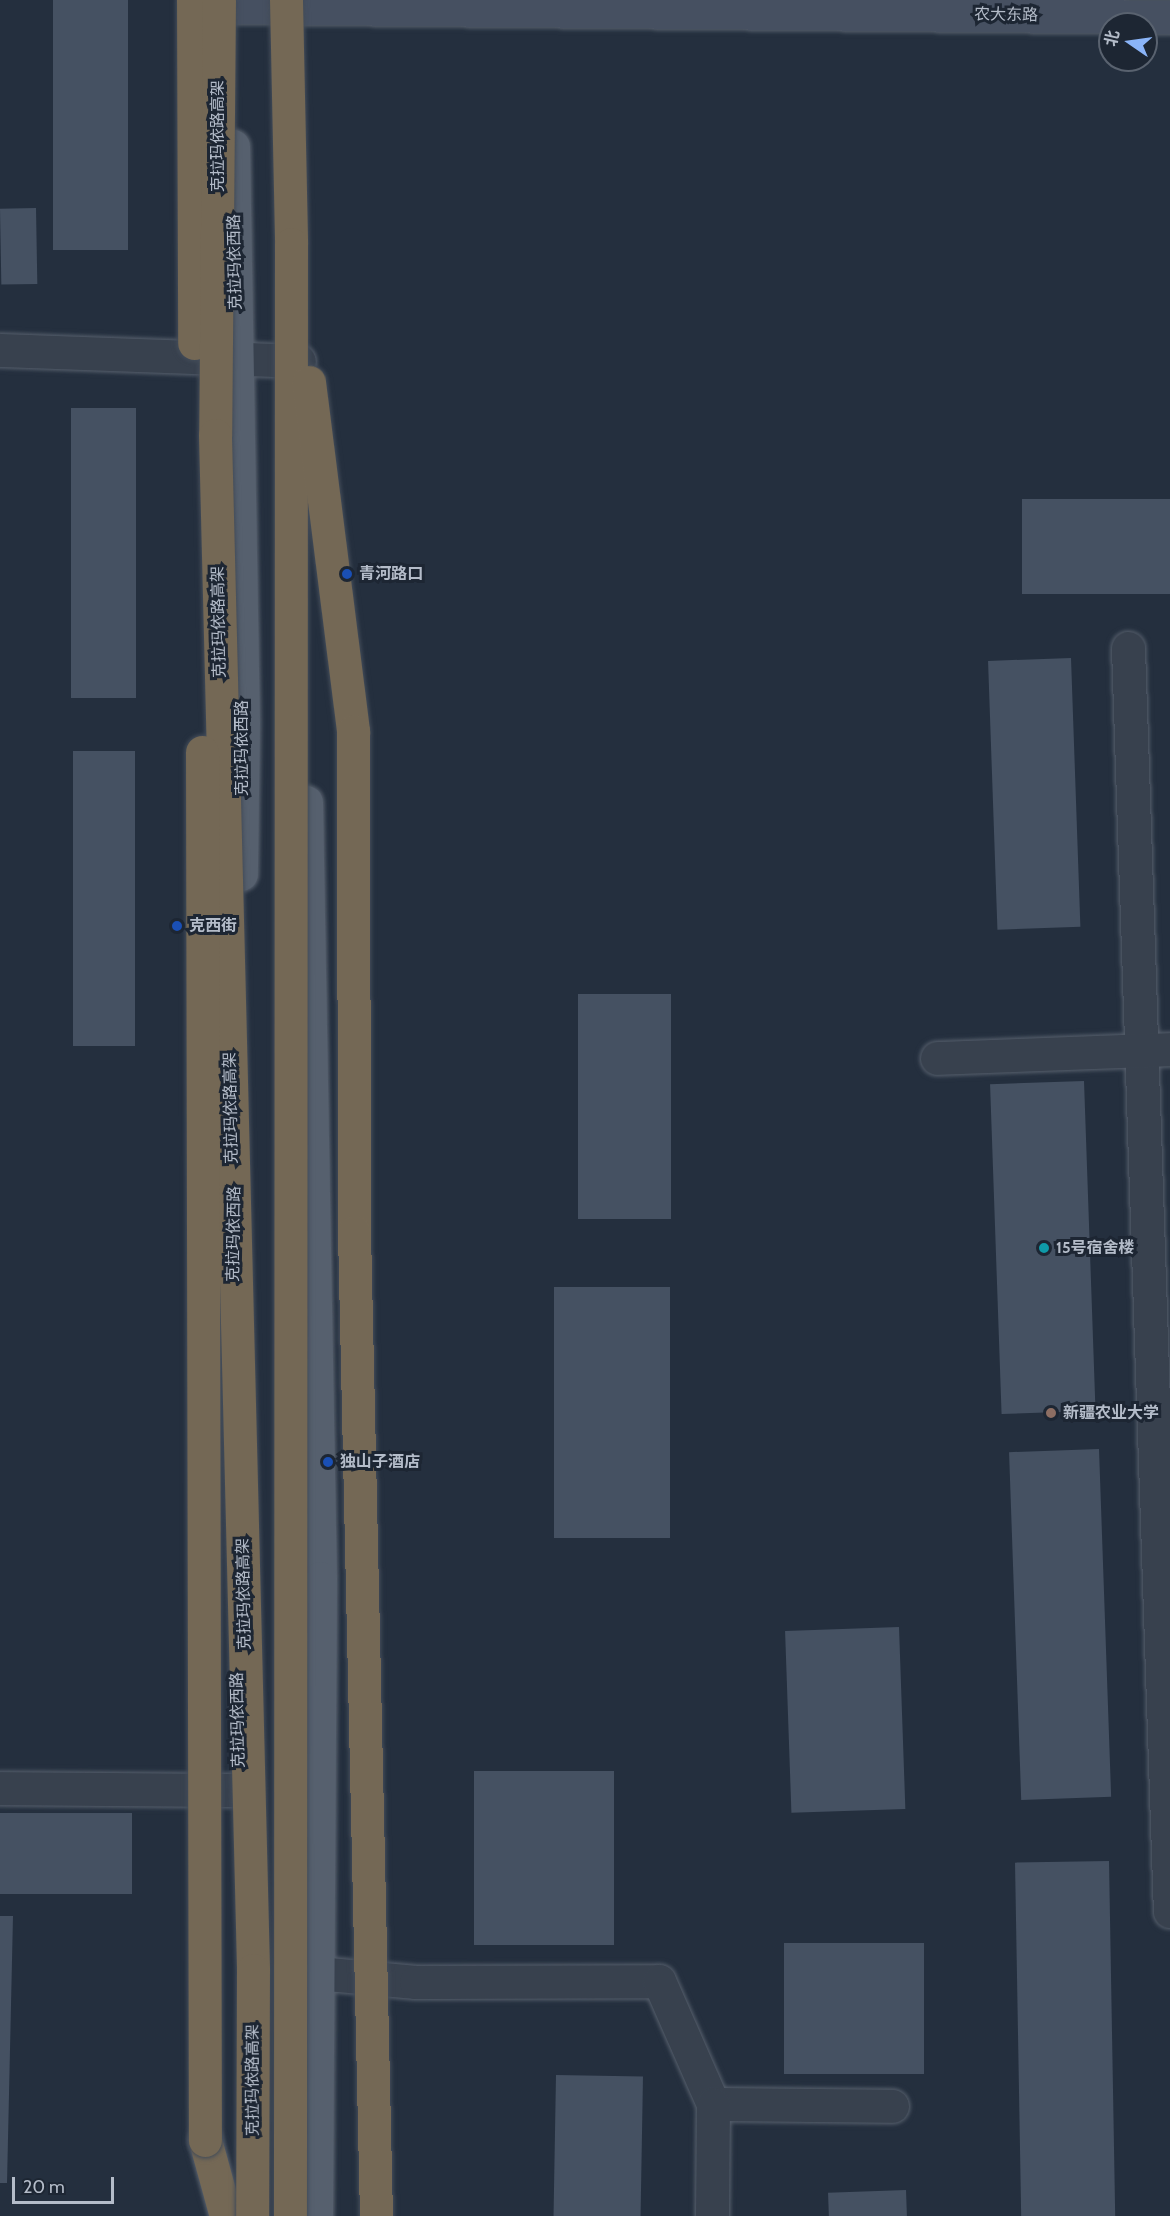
<!DOCTYPE html>
<meta charset="utf-8">
<style>
body{margin:0}
#map{position:relative;width:1170px;height:2216px;overflow:hidden;background:#242f3e;font-family:Cabin,"Noto Sans SC",sans-serif}
div>[style]{position:absolute}
.building>*{inset:0;background:#455162;transform-origin:0 0}
.roads{filter:drop-shadow(0 0 2px #565f6c) drop-shadow(0 0 2px #565f6c)}
.street>*{height:33px;margin:-16.5px;padding:0 16.5px;transform-origin:16.5px;border-radius:16.5px;background:#38414e}
.secondary>*{height:33px;margin:-16.5px;padding:0 16.5px;transform-origin:16.5px;border-radius:16.5px;background:#465061}
.primary>*{height:33px;margin:-16.5px;padding:0 16.5px;transform-origin:16.5px;border-radius:16.5px;background:#56606e}
.highway>*{height:33px;margin:-16.5px;padding:0 16.5px;transform-origin:16.5px;border-radius:16.5px;background:#746855}
.bridges{filter:drop-shadow(0 0 2px #434c59) drop-shadow(0 0 2px #434c59)}
.highway-bridge>*{height:33px;margin:-16.5px;padding:0 16.5px;transform-origin:16.5px;border-radius:16.5px;background:#746855}
.dots>*{width:16px;height:16px;translate:-50% -50%;box-sizing:border-box;border:3px solid #1d2633;border-radius:50%}
span{translate:-50% -50%;white-space:nowrap;text-align:center;line-height:1.15;-webkit-text-stroke:6px #1d2633;paint-order:stroke}
.street-label{font-size:16px;color:#b4bcc9}
.poi-label{font-size:16px;color:#b4bcc9;font-weight:700}
.left{translate:0 -50%;text-align:left}
.north{position:absolute;left:1098px;top:12px;width:60px;height:60px;box-sizing:border-box;background:#1d2633;border:2px solid #59626f;border-radius:50%;rotate:283deg;font-size:16px;font-weight:700;line-height:24px;text-align:center;color:#b4bcc9}
.north::after{content:'';display:block;margin:auto;width:21px;height:27px;background:#8ab4f8;clip-path:polygon(50% 0,100% 100%,50% 72%,0 100%)}
.scale{position:absolute;left:12px;top:2177px;width:102px;height:27px;box-sizing:border-box;border:3px solid #b4bcc9;border-top:0;padding-left:8px;font-size:18px;line-height:21px;white-space:nowrap;color:#b4bcc9;-webkit-text-stroke:4px #1d2633;paint-order:stroke}
</style>
<div id="map">
<div class="building">
<div style="left:53px;top:0;width:75px;height:250px"></div>
<div style="left:36px;top:208px;width:76px;height:36px;rotate:89deg"></div>
<div style="left:71px;top:408px;width:65px;height:290px"></div>
<div style="left:1170px;top:499px;width:95px;height:148px;rotate:90deg"></div>
<div style="left:1071px;top:658px;width:269px;height:83px;rotate:88deg"></div>
<div style="left:73px;top:751px;width:62px;height:295px"></div>
<div style="left:578px;top:994px;width:93px;height:225px"></div>
<div style="left:1084px;top:1081px;width:330px;height:94px;rotate:88deg"></div>
<div style="left:554px;top:1287px;width:116px;height:251px"></div>
<div style="left:1099px;top:1449px;width:348px;height:90px;rotate:88deg"></div>
<div style="left:899px;top:1627px;width:182px;height:114px;rotate:88deg"></div>
<div style="left:474px;top:1771px;width:140px;height:174px"></div>
<div style="left:0;top:1813px;width:132px;height:81px"></div>
<div style="left:1109px;top:1861px;width:355px;height:94px;rotate:89deg"></div>
<div style="clip-path:polygon(0 1916px,13px 1916px,7px 2183px,0 2183px)"></div>
<div style="left:924px;top:1943px;width:131px;height:140px;rotate:90deg"></div>
<div style="left:556px;top:2075px;width:87px;height:141px;rotate:1deg"></div>
<div style="left:906px;top:2190px;width:26px;height:78px;rotate:88deg"></div>
</div>
<div class="roads">
<div class="street">
<div style="left:0;top:350px;width:299px;rotate:2.1deg"></div>
<div style="left:1128px;top:648px;width:1264px;rotate:88.1deg"></div>
<div style="left:937px;top:1058px;width:233px;rotate:-2.2deg"></div>
<div style="left:0;top:1788px;width:239px;rotate:0.5deg"></div>
<div style="left:317px;top:1973px;width:99px;rotate:5.2deg"></div>
<div style="left:416px;top:1982px;width:243px;rotate:-0.2deg"></div>
<div style="left:659px;top:1981px;width:134px;rotate:66.3deg"></div>
<div style="left:713px;top:2104px;width:179px;rotate:0.6deg"></div>
<div style="left:712px;top:2216px;width:112px;rotate:-89.5deg"></div>
</div>
<div class="secondary">
<div style="left:230px;top:7px;width:940px;rotate:0.61deg"></div>
</div>
<div class="primary">
<div style="left:233px;top:146px;width:577px;rotate:89.01deg"></div>
<div style="left:243px;top:723px;width:151px;rotate:90.8deg"></div>
<div style="left:306px;top:802px;width:776px;rotate:88.97deg"></div>
<div style="left:320px;top:1578px;width:638px;rotate:90.36deg"></div>
</div>
<div class="highway">
<div style="left:205px;top:2140px;width:79px;rotate:74.6deg"></div>
</div>
</div>
<div class="bridges">
<div class="highway-bridge">
<div style="left:193px;top:0;width:343px;rotate:89.8deg"></div>
<div style="left:219px;top:0;width:435px;rotate:90.5deg"></div>
<div style="left:215px;top:435px;width:1535px;rotate:88.58deg"></div>
<div style="left:253px;top:1970px;width:246px;rotate:90.2deg"></div>
<div style="left:286px;top:0;width:244px;rotate:88.8deg"></div>
<div style="left:291px;top:244px;width:1972px;rotate:90.03deg"></div>
<div style="left:309px;top:382px;width:352px;rotate:82.8deg"></div>
<div style="left:353px;top:731px;width:501px;rotate:89.89deg"></div>
<div style="left:354px;top:1232px;width:984px;rotate:88.72deg"></div>
<div style="left:202px;top:752px;width:1388px;rotate:89.88deg"></div>
</div>
</div>
<div class="dots">
<div style="left:347px;top:574px;background:#1a4fb4"></div>
<div style="left:177px;top:926px;background:#1a4fb4"></div>
<div style="left:1044px;top:1248px;background:#0f9aa8"></div>
<div style="left:1051px;top:1413px;background:#8d6e63"></div>
<div style="left:328px;top:1462px;background:#1a4fb4"></div>
</div>
<div class="street-label">
<span style="left:1006px;top:15px;rotate:1deg">农大东路</span>
<span style="left:218px;top:136px;rotate:-90deg">克拉玛依路高架</span>
<span style="left:235px;top:262px;rotate:-91deg">克拉玛依西路</span>
<span style="left:219px;top:622px;rotate:-91deg">克拉玛依路高架</span>
<span style="left:242px;top:748px;rotate:-90deg">克拉玛依西路</span>
<span style="left:231px;top:1108px;rotate:-91deg">克拉玛依路高架</span>
<span style="left:234px;top:1234px;rotate:-89deg">克拉玛依西路</span>
<span style="left:244px;top:1594px;rotate:-91deg">克拉玛依路高架</span>
<span style="left:238px;top:1720px;rotate:-91deg">克拉玛依西路</span>
<span style="left:253px;top:2080px;rotate:-90deg">克拉玛依路高架</span>
</div>
<div class="poi-label">
<span class="left" style="left:359px;top:574px">青河路口</span>
<span class="left" style="left:189px;top:926px">克西街</span>
<span class="left" style="left:1056px;top:1248px">15号宿舍楼</span>
<span class="left" style="left:1063px;top:1413px">新疆农业大学</span>
<span class="left" style="left:340px;top:1462px">独山子酒店</span>
</div>
<div class="north">北</div>
<div class="scale">20 m</div>
</div>
